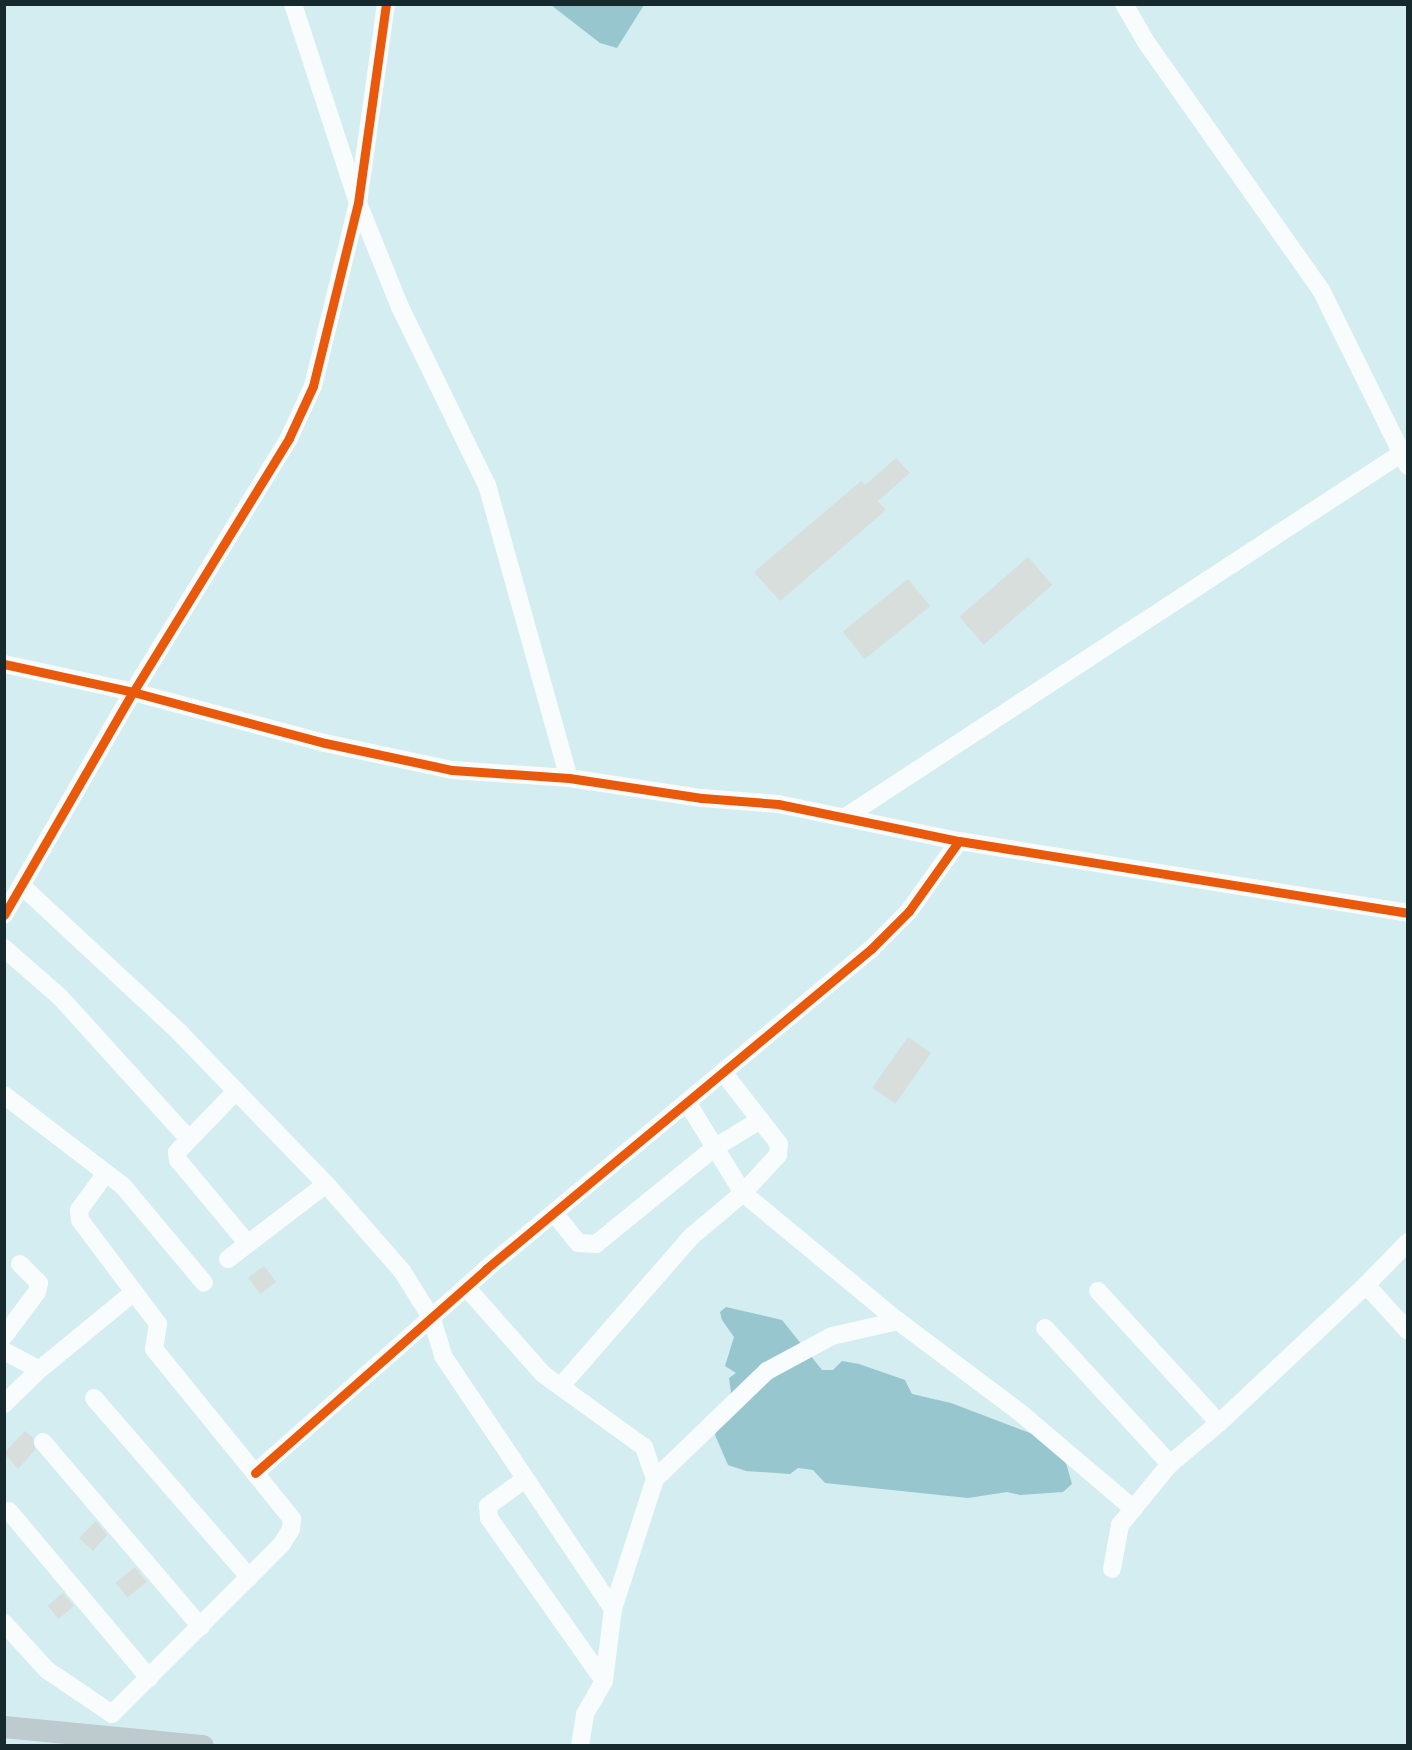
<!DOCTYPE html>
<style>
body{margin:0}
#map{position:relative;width:1412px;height:1750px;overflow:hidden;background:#d3edf1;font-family:Lora,serif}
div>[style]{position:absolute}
.water>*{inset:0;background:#97c6ce}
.building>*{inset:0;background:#d8dedc;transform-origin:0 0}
.minor>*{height:18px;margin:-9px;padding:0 9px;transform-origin:9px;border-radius:9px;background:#f8fcfd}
.major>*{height:22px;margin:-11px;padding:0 11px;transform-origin:11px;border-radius:11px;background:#bdcbce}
.cycleway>*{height:9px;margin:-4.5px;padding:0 4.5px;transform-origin:4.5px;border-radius:4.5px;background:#e8590c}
span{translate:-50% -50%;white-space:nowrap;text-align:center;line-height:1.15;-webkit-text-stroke:4.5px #fff;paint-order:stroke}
.frame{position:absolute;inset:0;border:6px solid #16292c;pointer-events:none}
</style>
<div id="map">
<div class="water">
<div style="clip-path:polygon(551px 5px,644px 5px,617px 48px,600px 43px)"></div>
<div style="clip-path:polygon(726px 1307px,782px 1320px,822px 1370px,833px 1370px,842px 1361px,859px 1364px,905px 1380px,912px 1394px,951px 1403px,1038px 1436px,1064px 1456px,1072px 1484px,1063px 1492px,1020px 1495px,1007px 1492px,968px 1498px,825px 1483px,813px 1470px,798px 1468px,790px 1474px,746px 1471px,728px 1465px,715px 1435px,731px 1392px,729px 1378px,736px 1373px,725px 1366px,734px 1337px,722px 1320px,720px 1312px)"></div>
</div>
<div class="building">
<div style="clip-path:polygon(896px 458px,910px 473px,878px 501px,886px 510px,780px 601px,754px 572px,861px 481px,865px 485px)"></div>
<div style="left:1028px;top:557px;width:37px;height:91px;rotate:49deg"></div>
<div style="left:908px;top:579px;width:35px;height:84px;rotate:51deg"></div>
<div style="left:908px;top:1037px;width:28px;height:62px;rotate:35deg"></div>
<div style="left:264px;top:1266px;width:20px;height:20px;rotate:53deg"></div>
<div style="clip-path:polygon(25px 1431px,33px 1438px,35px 1450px,18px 1469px,4px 1453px)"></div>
<div style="clip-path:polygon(96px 1521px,107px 1535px,93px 1551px,79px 1538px)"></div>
<div style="left:135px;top:1567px;width:19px;height:25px;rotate:51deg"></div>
<div style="left:63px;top:1593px;width:17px;height:20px;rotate:50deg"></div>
</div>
<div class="minor">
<div style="left:293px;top:4px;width:209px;rotate:71.9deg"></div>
<div style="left:358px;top:203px;width:112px;rotate:68deg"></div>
<div style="left:400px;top:307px;width:198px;rotate:64deg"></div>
<div style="left:487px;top:485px;width:304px;rotate:74.4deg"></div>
<div style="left:1124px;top:4px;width:44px;rotate:59.9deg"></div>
<div style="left:1146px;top:42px;width:304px;rotate:54.8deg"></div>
<div style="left:1321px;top:290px;width:196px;rotate:63.7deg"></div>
<div style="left:4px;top:664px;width:132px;rotate:12.2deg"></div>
<div style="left:133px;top:692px;width:199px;rotate:14.9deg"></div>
<div style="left:325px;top:743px;width:130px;rotate:12deg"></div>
<div style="left:452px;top:770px;width:117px;rotate:3.9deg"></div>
<div style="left:569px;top:778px;width:134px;rotate:8.6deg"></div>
<div style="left:702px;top:798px;width:76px;rotate:4.5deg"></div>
<div style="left:778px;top:804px;width:185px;rotate:11.6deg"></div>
<div style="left:959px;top:841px;width:455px;rotate:9.1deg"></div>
<div style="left:847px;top:816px;width:670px;rotate:-33.19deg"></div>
<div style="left:22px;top:886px;width:217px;rotate:42.9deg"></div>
<div style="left:181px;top:1034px;width:209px;rotate:46deg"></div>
<div style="left:326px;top:1184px;width:116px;rotate:48.9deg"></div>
<div style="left:402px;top:1271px;width:57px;rotate:58deg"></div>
<div style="left:432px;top:1319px;width:39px;rotate:73deg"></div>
<div style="left:443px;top:1356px;width:305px;rotate:56.1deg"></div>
<div style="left:4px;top:915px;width:258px;rotate:-60deg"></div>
<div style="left:133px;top:692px;width:298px;rotate:-58.4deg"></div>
<div style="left:289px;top:438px;width:57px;rotate:-65.2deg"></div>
<div style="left:313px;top:386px;width:188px;rotate:-76.2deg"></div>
<div style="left:358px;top:203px;width:201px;rotate:-82deg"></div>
<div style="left:4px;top:948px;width:74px;rotate:41.2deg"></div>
<div style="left:60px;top:997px;width:190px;rotate:47.8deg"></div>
<div style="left:236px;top:1091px;width:85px;rotate:134deg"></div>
<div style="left:177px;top:1152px;width:8px;rotate:83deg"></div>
<div style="left:178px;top:1160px;width:109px;rotate:50.2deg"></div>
<div style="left:4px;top:1095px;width:150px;rotate:37.4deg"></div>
<div style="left:123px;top:1186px;width:126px;rotate:50.1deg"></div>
<div style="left:687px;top:1102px;width:107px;rotate:58.4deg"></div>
<div style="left:743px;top:1193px;width:201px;rotate:39.6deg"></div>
<div style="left:898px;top:1321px;width:156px;rotate:36.9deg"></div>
<div style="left:1023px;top:1415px;width:145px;rotate:40.3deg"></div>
<div style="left:106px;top:1173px;width:46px;rotate:126.1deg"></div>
<div style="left:79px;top:1210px;width:10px;rotate:84deg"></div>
<div style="left:80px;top:1220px;width:90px;rotate:53.1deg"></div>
<div style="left:554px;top:1213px;width:38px;rotate:51deg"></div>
<div style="left:578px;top:1243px;width:18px;rotate:3deg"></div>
<div style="left:596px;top:1244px;width:152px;rotate:-39.1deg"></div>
<div style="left:714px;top:1148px;width:54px;rotate:-31.3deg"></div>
<div style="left:228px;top:1259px;width:123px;rotate:-37.4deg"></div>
<div style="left:1366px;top:1285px;width:60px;rotate:-45.7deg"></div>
<div style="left:466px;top:1287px;width:116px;rotate:48.5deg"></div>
<div style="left:543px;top:1374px;width:125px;rotate:35.9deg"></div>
<div style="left:644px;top:1447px;width:34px;rotate:71deg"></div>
<div style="left:1098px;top:1291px;width:179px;rotate:47.5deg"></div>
<div style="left:1045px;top:1328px;width:185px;rotate:47.4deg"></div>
<div style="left:4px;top:1336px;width:55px;rotate:-53.1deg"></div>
<div style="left:37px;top:1292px;width:9px;rotate:-77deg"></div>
<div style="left:39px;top:1283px;width:27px;rotate:-135deg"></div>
<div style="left:4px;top:1351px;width:40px;rotate:28deg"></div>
<div style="left:561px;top:1386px;width:199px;rotate:-48.9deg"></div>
<div style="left:692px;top:1236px;width:67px;rotate:-40.1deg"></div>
<div style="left:743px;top:1193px;width:52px;rotate:-47.4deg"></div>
<div style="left:778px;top:1155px;width:11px;rotate:-85deg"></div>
<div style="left:779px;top:1144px;width:91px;rotate:-127.9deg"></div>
<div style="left:94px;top:1398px;width:237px;rotate:49.1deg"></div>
<div style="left:4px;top:1404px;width:49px;rotate:-44.2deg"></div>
<div style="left:39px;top:1370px;width:123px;rotate:-39.4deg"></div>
<div style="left:134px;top:1292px;width:40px;rotate:53deg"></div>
<div style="left:158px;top:1324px;width:25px;rotate:99deg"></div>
<div style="left:154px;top:1349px;width:219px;rotate:50.9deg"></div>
<div style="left:292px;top:1519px;width:10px;rotate:96deg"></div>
<div style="left:291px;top:1529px;width:17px;rotate:121deg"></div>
<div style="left:282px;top:1544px;width:240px;rotate:135deg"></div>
<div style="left:112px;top:1714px;width:78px;rotate:-145.9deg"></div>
<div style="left:47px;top:1670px;width:64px;rotate:-132.5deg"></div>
<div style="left:43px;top:1442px;width:243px;rotate:49.5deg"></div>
<div style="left:255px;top:1473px;width:308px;rotate:-41.4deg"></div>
<div style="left:486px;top:1269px;width:501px;rotate:-39.73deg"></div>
<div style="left:871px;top:949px;width:54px;rotate:-45deg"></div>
<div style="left:909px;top:911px;width:86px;rotate:-54.5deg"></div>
<div style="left:525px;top:1479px;width:46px;rotate:143.9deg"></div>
<div style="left:488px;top:1506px;width:12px;rotate:85deg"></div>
<div style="left:489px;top:1518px;width:199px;rotate:54.8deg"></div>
<div style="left:9px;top:1511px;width:218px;rotate:50deg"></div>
<div style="left:1112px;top:1569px;width:45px;rotate:-79.7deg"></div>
<div style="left:1120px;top:1525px;width:79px;rotate:-50.7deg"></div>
<div style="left:1170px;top:1464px;width:64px;rotate:-39.9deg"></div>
<div style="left:1219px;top:1423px;width:202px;rotate:-43.2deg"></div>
<div style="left:1366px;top:1285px;width:62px;rotate:47.6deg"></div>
<div style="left:580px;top:1746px;width:32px;rotate:-81deg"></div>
<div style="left:585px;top:1714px;width:38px;rotate:-60deg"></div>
<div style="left:604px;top:1681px;width:73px;rotate:-82.9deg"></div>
<div style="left:613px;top:1609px;width:137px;rotate:-72.1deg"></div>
<div style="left:655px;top:1479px;width:156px;rotate:-44deg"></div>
<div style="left:767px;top:1371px;width:74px;rotate:-28.3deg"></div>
<div style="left:832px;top:1336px;width:68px;rotate:-12.8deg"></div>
</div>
<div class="major">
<div style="left:4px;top:1727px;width:200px;rotate:5.5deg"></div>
</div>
<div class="cycleway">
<div style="left:4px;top:664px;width:132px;rotate:12.2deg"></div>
<div style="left:133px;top:692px;width:199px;rotate:14.9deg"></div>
<div style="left:325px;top:743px;width:130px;rotate:12deg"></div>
<div style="left:452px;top:770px;width:117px;rotate:3.9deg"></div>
<div style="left:569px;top:778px;width:134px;rotate:8.6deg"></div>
<div style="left:702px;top:798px;width:76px;rotate:4.5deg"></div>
<div style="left:778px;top:804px;width:185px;rotate:11.6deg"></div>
<div style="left:959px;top:841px;width:455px;rotate:9.1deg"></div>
<div style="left:4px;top:915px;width:258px;rotate:-60deg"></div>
<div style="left:133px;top:692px;width:298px;rotate:-58.4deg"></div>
<div style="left:289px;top:438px;width:57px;rotate:-65.2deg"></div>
<div style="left:313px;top:386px;width:188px;rotate:-76.2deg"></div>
<div style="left:358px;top:203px;width:201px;rotate:-82deg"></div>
<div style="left:255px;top:1473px;width:308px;rotate:-41.4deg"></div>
<div style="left:486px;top:1269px;width:501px;rotate:-39.73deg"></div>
<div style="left:871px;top:949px;width:54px;rotate:-45deg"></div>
<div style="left:909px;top:911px;width:86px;rotate:-54.5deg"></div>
</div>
<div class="frame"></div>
</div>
